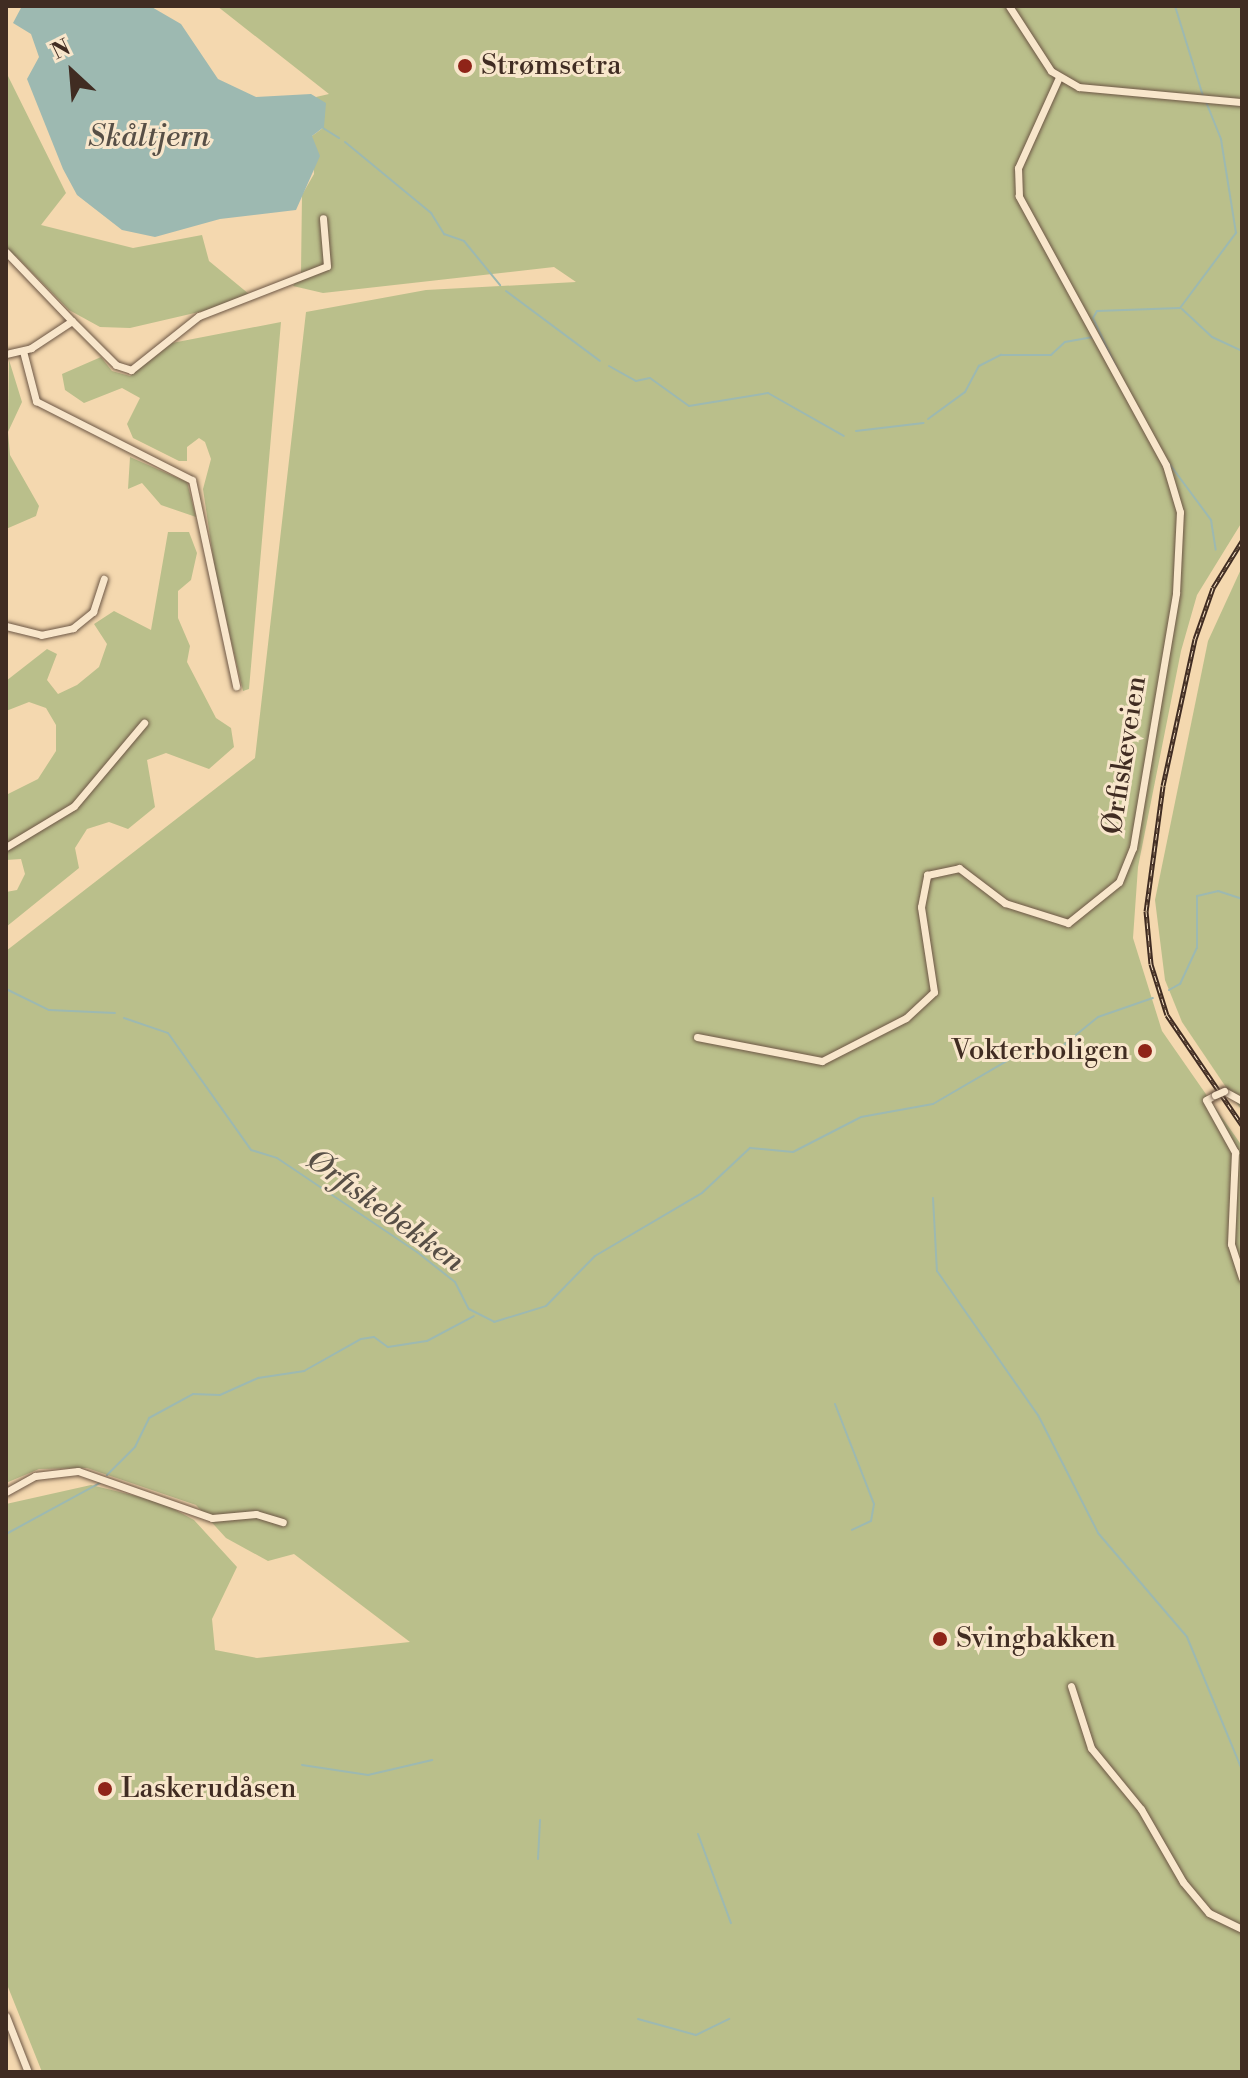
<!DOCTYPE html>
<meta charset="utf-8">
<style>
body{margin:0}
#map{position:relative;width:1248px;height:2078px;overflow:hidden;background:#f4d8af;font-family:"Libre Bodoni",serif}
div>[style]{position:absolute}
.green>*{inset:0;background:#babf8b}
.water>*{inset:0;background:#9db9b1}
.stream>*{height:2px;margin:-1px;padding:0 1px;transform-origin:1px;border-radius:1px;background:#9db9b1}
.roads{filter:drop-shadow(0 0 2px #6d5745) drop-shadow(0 0 2px #6d5745)}
.street>*{height:7px;margin:-3.5px;padding:0 3.5px;transform-origin:3.5px;border-radius:3.5px;background:#f8e6cb}
.rail>*{height:5px;margin-top:-2.5px;transform-origin:0;background:repeating-linear-gradient(90deg,#f8e6cb 0 6px,#402c22 0 12px);box-sizing:border-box;border-block:2px solid #402c22}
.bridges{filter:drop-shadow(0 0 2px #6d5745) drop-shadow(0 0 2px #6d5745)}
.street-bridge>*{height:7px;margin:-3.5px;padding:0 3.5px;transform-origin:3.5px;border-radius:3.5px;background:#f8e6cb}
.dots>*{width:22px;height:22px;translate:-50% -50%;box-sizing:border-box;border:4px solid #f8e6cb;border-radius:50%}
span{translate:-50% -50%;white-space:nowrap;text-align:center;line-height:1.15;-webkit-text-stroke:6px #f8e6cb;paint-order:stroke}
.poi-label{font-size:28px;color:#402c22}
.left{translate:0 -50%;text-align:left}
.right{translate:-100% -50%;text-align:right}
.street-label{font-size:28px;color:#402c22}
.water-label{font-size:30px;color:#574f46;font-style:italic}
.frame{position:absolute;inset:0;border:8px solid #402c22;pointer-events:none}
.north{position:absolute;left:32px;top:32px;width:80px;height:80px;-webkit-text-stroke:6px #f8e6cb;paint-order:stroke;rotate:334deg;font-size:22px;font-weight:700;line-height:32px;text-align:center;color:#402c22}
.north::after{content:'';display:block;margin:auto;width:28px;height:36px;background:#402c22;clip-path:polygon(50% 0,100% 100%,50% 72%,0 100%)}
</style>
<div id="map">
<div class="green">
<div style="clip-path:polygon(217px 6px,1242px 6px,1242px 522px,1197px 595px,1181px 651px,1138px 867px,1133px 938px,1162px 1031px,1242px 1146px,1242px 2072px,42px 2072px,6px 1982px,6px 1504px,91px 1485px,161px 1502px,194px 1520px,237px 1567px,212px 1619px,215px 1650px,257px 1658px,410px 1642px,294px 1554px,268px 1561px,226px 1538px,196px 1505px,87px 1468px,39px 1469px,6px 1483px,6px 951px,255px 758px,306px 312px,426px 290px,576px 282px,554px 267px,323px 293px,293px 286px,301px 273px,302px 195px,314px 174px,312px 136px,323px 128px,316px 97px,329px 94px)"></div>
<div style="clip-path:polygon(6px 72px,66px 193px,41px 225px,133px 248px,202px 235px,209px 261px,255px 299px,130px 328px,100px 327px,69px 310px,16px 256px,6px 257px)"></div>
<div style="clip-path:polygon(281px 322px,249px 689px,243px 691px,216px 577px,203px 489px,211px 459px,205px 442px,199px 438px,187px 447px,187px 461px,179px 461px,133px 438px,127px 424px,140px 398px,122px 388px,84px 403px,65px 390px,62px 374px,101px 357px,112px 371px,130px 376px,172px 343px)"></div>
<div style="clip-path:polygon(9px 360px,22px 402px,8px 432px,10px 455px,39px 506px,36px 516px,6px 529px)"></div>
<div style="clip-path:polygon(130px 457px,187px 482px,196px 517px,161px 505px,142px 483px,128px 489px)"></div>
<div style="clip-path:polygon(168px 532px,189px 532px,197px 553px,191px 580px,178px 591px,178px 618px,190px 646px,187px 662px,216px 718px,231px 728px,234px 747px,209px 769px,166px 753px,147px 760px,155px 807px,128px 829px,109px 822px,87px 829px,75px 848px,79px 868px,6px 927px,6px 892px,17px 890px,25px 874px,21px 859px,6px 860px,6px 795px,38px 779px,56px 751px,56px 725px,46px 708px,29px 702px,6px 711px,6px 681px,47px 649px,57px 654px,47px 680px,58px 694px,77px 685px,99px 667px,107px 644px,94px 624px,114px 611px,151px 630px)"></div>
<div style="clip-path:polygon(1242px 567px,1242px 1111px,1182px 1022px,1165px 980px,1155px 900px,1208px 641px)"></div>
</div>
<div class="water">
<div style="clip-path:polygon(22px 6px,150px 6px,181px 24px,218px 79px,256px 97px,311px 94px,326px 103px,324px 127px,312px 136px,320px 156px,296px 210px,220px 219px,155px 237px,122px 230px,77px 195px,63px 169px,27px 79px,39px 57px,31px 34px,13px 23px)"></div>
</div>
<div class="stream">
<div style="left:1175px;top:6px;width:94px;rotate:72.7deg"></div>
<div style="left:323px;top:128px;width:19px;rotate:32deg"></div>
<div style="left:345px;top:142px;width:112px;rotate:39.5deg"></div>
<div style="left:431px;top:213px;width:25px;rotate:58deg"></div>
<div style="left:444px;top:234px;width:21px;rotate:19deg"></div>
<div style="left:464px;top:241px;width:57px;rotate:50.7deg"></div>
<div style="left:506px;top:291px;width:117px;rotate:36.7deg"></div>
<div style="left:1182px;top:309px;width:41px;rotate:43deg"></div>
<div style="left:1212px;top:337px;width:33px;rotate:25deg"></div>
<div style="left:609px;top:366px;width:31px;rotate:29deg"></div>
<div style="left:636px;top:381px;width:14px;rotate:-12deg"></div>
<div style="left:650px;top:378px;width:48px;rotate:35.7deg"></div>
<div style="left:689px;top:406px;width:80px;rotate:-9.3deg"></div>
<div style="left:768px;top:393px;width:87px;rotate:29.5deg"></div>
<div style="left:1117px;top:369px;width:56px;rotate:-115.2deg"></div>
<div style="left:1093px;top:318px;width:8px;rotate:-60deg"></div>
<div style="left:1097px;top:311px;width:83px;rotate:-2.1deg"></div>
<div style="left:1180px;top:308px;width:94px;rotate:-53.3deg"></div>
<div style="left:1236px;top:233px;width:95px;rotate:-99.1deg"></div>
<div style="left:1221px;top:139px;width:40px;rotate:-112deg"></div>
<div style="left:928px;top:419px;width:46px;rotate:-36.1deg"></div>
<div style="left:965px;top:392px;width:30px;rotate:-62deg"></div>
<div style="left:979px;top:366px;width:25px;rotate:-27deg"></div>
<div style="left:1001px;top:355px;width:50px"></div>
<div style="left:1051px;top:355px;width:19px;rotate:-43deg"></div>
<div style="left:1065px;top:342px;width:27px;rotate:-10deg"></div>
<div style="left:856px;top:431px;width:68px;rotate:-6.7deg"></div>
<div style="left:1168px;top:462px;width:72px;rotate:53.4deg"></div>
<div style="left:1211px;top:520px;width:30px;rotate:81deg"></div>
<div style="left:6px;top:989px;width:48px;rotate:26deg"></div>
<div style="left:49px;top:1010px;width:66px;rotate:2.6deg"></div>
<div style="left:1169px;top:990px;width:13px;rotate:-29deg"></div>
<div style="left:1180px;top:984px;width:40px;rotate:-65deg"></div>
<div style="left:1197px;top:948px;width:52px;rotate:-90deg"></div>
<div style="left:1197px;top:896px;width:22px;rotate:-13deg"></div>
<div style="left:1218px;top:891px;width:25px;rotate:18deg"></div>
<div style="left:124px;top:1018px;width:46px;rotate:18.8deg"></div>
<div style="left:168px;top:1033px;width:143px;rotate:54.6deg"></div>
<div style="left:251px;top:1150px;width:27px;rotate:17deg"></div>
<div style="left:277px;top:1158px;width:169px;rotate:33.9deg"></div>
<div style="left:417px;top:1252px;width:48px;rotate:38.3deg"></div>
<div style="left:455px;top:1282px;width:30px;rotate:63deg"></div>
<div style="left:469px;top:1309px;width:28px;rotate:27deg"></div>
<div style="left:494px;top:1322px;width:54px;rotate:-17.1deg"></div>
<div style="left:546px;top:1306px;width:70px;rotate:-45.6deg"></div>
<div style="left:595px;top:1256px;width:124px;rotate:-30.5deg"></div>
<div style="left:702px;top:1193px;width:66px;rotate:-43.2deg"></div>
<div style="left:750px;top:1148px;width:43px;rotate:5.3deg"></div>
<div style="left:793px;top:1152px;width:76px;rotate:-27.2deg"></div>
<div style="left:861px;top:1117px;width:73px;rotate:-10.2deg"></div>
<div style="left:933px;top:1104px;width:91px;rotate:-30.2deg"></div>
<div style="left:1012px;top:1058px;width:49px;rotate:-11.8deg"></div>
<div style="left:1060px;top:1048px;width:49px;rotate:-39.2deg"></div>
<div style="left:1098px;top:1017px;width:58px;rotate:-19.1deg"></div>
<div style="left:933px;top:1198px;width:73px;rotate:86.9deg"></div>
<div style="left:937px;top:1271px;width:176px;rotate:55deg"></div>
<div style="left:1038px;top:1415px;width:132px;rotate:63deg"></div>
<div style="left:1098px;top:1533px;width:137px;rotate:49.4deg"></div>
<div style="left:1187px;top:1637px;width:144px;rotate:67.5deg"></div>
<div style="left:835px;top:1404px;width:107px;rotate:68.7deg"></div>
<div style="left:874px;top:1504px;width:17px;rotate:100deg"></div>
<div style="left:871px;top:1521px;width:21px;rotate:155deg"></div>
<div style="left:107px;top:1475px;width:40px;rotate:-45deg"></div>
<div style="left:135px;top:1447px;width:32px;rotate:-64deg"></div>
<div style="left:149px;top:1418px;width:50px;rotate:-28.6deg"></div>
<div style="left:193px;top:1394px;width:27px;rotate:2deg"></div>
<div style="left:220px;top:1395px;width:42px;rotate:-24.1deg"></div>
<div style="left:258px;top:1378px;width:47px;rotate:-8.7deg"></div>
<div style="left:304px;top:1371px;width:65px;rotate:-29.3deg"></div>
<div style="left:361px;top:1339px;width:13px;rotate:-9deg"></div>
<div style="left:374px;top:1337px;width:17px;rotate:36deg"></div>
<div style="left:388px;top:1347px;width:39px;rotate:-9deg"></div>
<div style="left:427px;top:1341px;width:53px;rotate:-28deg"></div>
<div style="left:6px;top:1534px;width:107px;rotate:-28.5deg"></div>
<div style="left:302px;top:1765px;width:67px;rotate:8.6deg"></div>
<div style="left:368px;top:1775px;width:66px;rotate:-13.2deg"></div>
<div style="left:698px;top:1834px;width:95px;rotate:69.7deg"></div>
<div style="left:538px;top:1859px;width:39px;rotate:-87deg"></div>
<div style="left:638px;top:2019px;width:60px;rotate:15.4deg"></div>
<div style="left:696px;top:2035px;width:37px;rotate:-26deg"></div>
</div>
<div class="roads">
<div class="street">
<div style="left:1009px;top:6px;width:77px;rotate:57.1deg"></div>
<div style="left:1051px;top:71px;width:32px;rotate:30deg"></div>
<div style="left:1079px;top:87px;width:164px;rotate:5.3deg"></div>
<div style="left:6px;top:252px;width:95px;rotate:46.3deg"></div>
<div style="left:23px;top:351px;width:52px;rotate:75.4deg"></div>
<div style="left:36px;top:401px;width:175px;rotate:26.9deg"></div>
<div style="left:192px;top:480px;width:211px;rotate:77.9deg"></div>
<div style="left:6px;top:354px;width:26px;rotate:-13deg"></div>
<div style="left:31px;top:348px;width:49px;rotate:-33.4deg"></div>
<div style="left:72px;top:321px;width:62px;rotate:45deg"></div>
<div style="left:116px;top:365px;width:16px;rotate:18deg"></div>
<div style="left:131px;top:370px;width:87px;rotate:-38.5deg"></div>
<div style="left:199px;top:316px;width:137px;rotate:-21.3deg"></div>
<div style="left:327px;top:266px;width:48px;rotate:-94.8deg"></div>
<div style="left:6px;top:626px;width:36px;rotate:14deg"></div>
<div style="left:41px;top:635px;width:33px;rotate:-12deg"></div>
<div style="left:73px;top:628px;width:26px;rotate:-39deg"></div>
<div style="left:93px;top:612px;width:35px;rotate:-72deg"></div>
<div style="left:6px;top:847px;width:79px;rotate:-31.1deg"></div>
<div style="left:74px;top:806px;width:109px;rotate:-49.9deg"></div>
<div style="left:697px;top:1037px;width:127px;rotate:10.9deg"></div>
<div style="left:822px;top:1061px;width:94px;rotate:-27.1deg"></div>
<div style="left:906px;top:1018px;width:38px;rotate:-43deg"></div>
<div style="left:934px;top:992px;width:86px;rotate:-98.7deg"></div>
<div style="left:921px;top:907px;width:33px;rotate:-79deg"></div>
<div style="left:927px;top:875px;width:33px;rotate:-12deg"></div>
<div style="left:959px;top:868px;width:58px;rotate:37.3deg"></div>
<div style="left:1005px;top:903px;width:66px;rotate:17.6deg"></div>
<div style="left:1068px;top:923px;width:65px;rotate:-38.8deg"></div>
<div style="left:1119px;top:882px;width:37px;rotate:-68deg"></div>
<div style="left:1133px;top:848px;width:259px;rotate:-80.4deg"></div>
<div style="left:1176px;top:593px;width:81px;rotate:-87.2deg"></div>
<div style="left:1180px;top:512px;width:49px;rotate:-106.6deg"></div>
<div style="left:1166px;top:465px;width:307px;rotate:-118.7deg"></div>
<div style="left:1019px;top:196px;width:28px;rotate:-92deg"></div>
<div style="left:1018px;top:168px;width:100px;rotate:-65.7deg"></div>
<div style="left:1224px;top:1091px;width:21px;rotate:29deg"></div>
<div style="left:1215px;top:1095px;width:10px;rotate:151deg"></div>
<div style="left:1206px;top:1100px;width:60px;rotate:60.9deg"></div>
<div style="left:1235px;top:1152px;width:92px;rotate:92.5deg"></div>
<div style="left:1231px;top:1244px;width:36px;rotate:72deg"></div>
<div style="left:6px;top:1492px;width:33px;rotate:-29deg"></div>
<div style="left:35px;top:1476px;width:43px;rotate:-6.6deg"></div>
<div style="left:78px;top:1471px;width:142px;rotate:19.3deg"></div>
<div style="left:212px;top:1518px;width:44px;rotate:-5.2deg"></div>
<div style="left:256px;top:1514px;width:28px;rotate:17deg"></div>
<div style="left:1071px;top:1686px;width:65px;rotate:72.1deg"></div>
<div style="left:1091px;top:1748px;width:79px;rotate:50.7deg"></div>
<div style="left:1141px;top:1809px;width:84px;rotate:60.1deg"></div>
<div style="left:1183px;top:1882px;width:40px;rotate:50deg"></div>
<div style="left:1209px;top:1913px;width:37px;rotate:26deg"></div>
<div style="left:6px;top:2016px;width:60px;rotate:68.6deg"></div>
</div>
</div>
<div class="rail">
<div style="left:1242px;top:541px;width:55px;rotate:121.7deg"></div>
<div style="left:1213px;top:588px;width:54px;rotate:109.4deg"></div>
<div style="left:1195px;top:639px;width:150px;rotate:102.3deg"></div>
<div style="left:1163px;top:786px;width:126px;rotate:97.7deg"></div>
<div style="left:1146px;top:911px;width:53px;rotate:84.6deg"></div>
<div style="left:1151px;top:964px;width:53px;rotate:72.6deg"></div>
<div style="left:1167px;top:1015px;width:133px;rotate:55.7deg"></div>
</div>
<div class="bridges">
<div class="street-bridge">
<div style="left:1215px;top:1095px;width:10px;rotate:-24deg"></div>
</div>
</div>
<div class="dots">
<div style="left:465px;top:66px;background:#8f2418"></div>
<div style="left:1145px;top:1051px;background:#8f2418"></div>
<div style="left:940px;top:1639px;background:#8f2418"></div>
<div style="left:105px;top:1789px;background:#8f2418"></div>
</div>
<div class="poi-label">
<span class="left" style="left:481px;top:66px">Strømsetra</span>
<span class="right" style="left:1129px;top:1051px">Vokterboligen</span>
<span class="left" style="left:956px;top:1639px">Svingbakken</span>
<span class="left" style="left:121px;top:1789px">Laskerudåsen</span>
</div>
<div class="street-label">
<span style="left:1125px;top:755px;rotate:-81deg">Ørfiskeveien</span>
</div>
<div class="water-label">
<span style="left:149px;top:137px">Skåltjern</span>
<span style="left:385px;top:1211px;rotate:36deg">Ørfiskebekken</span>
</div>
<div class="frame"></div>
<div class="north">N</div>
</div>
